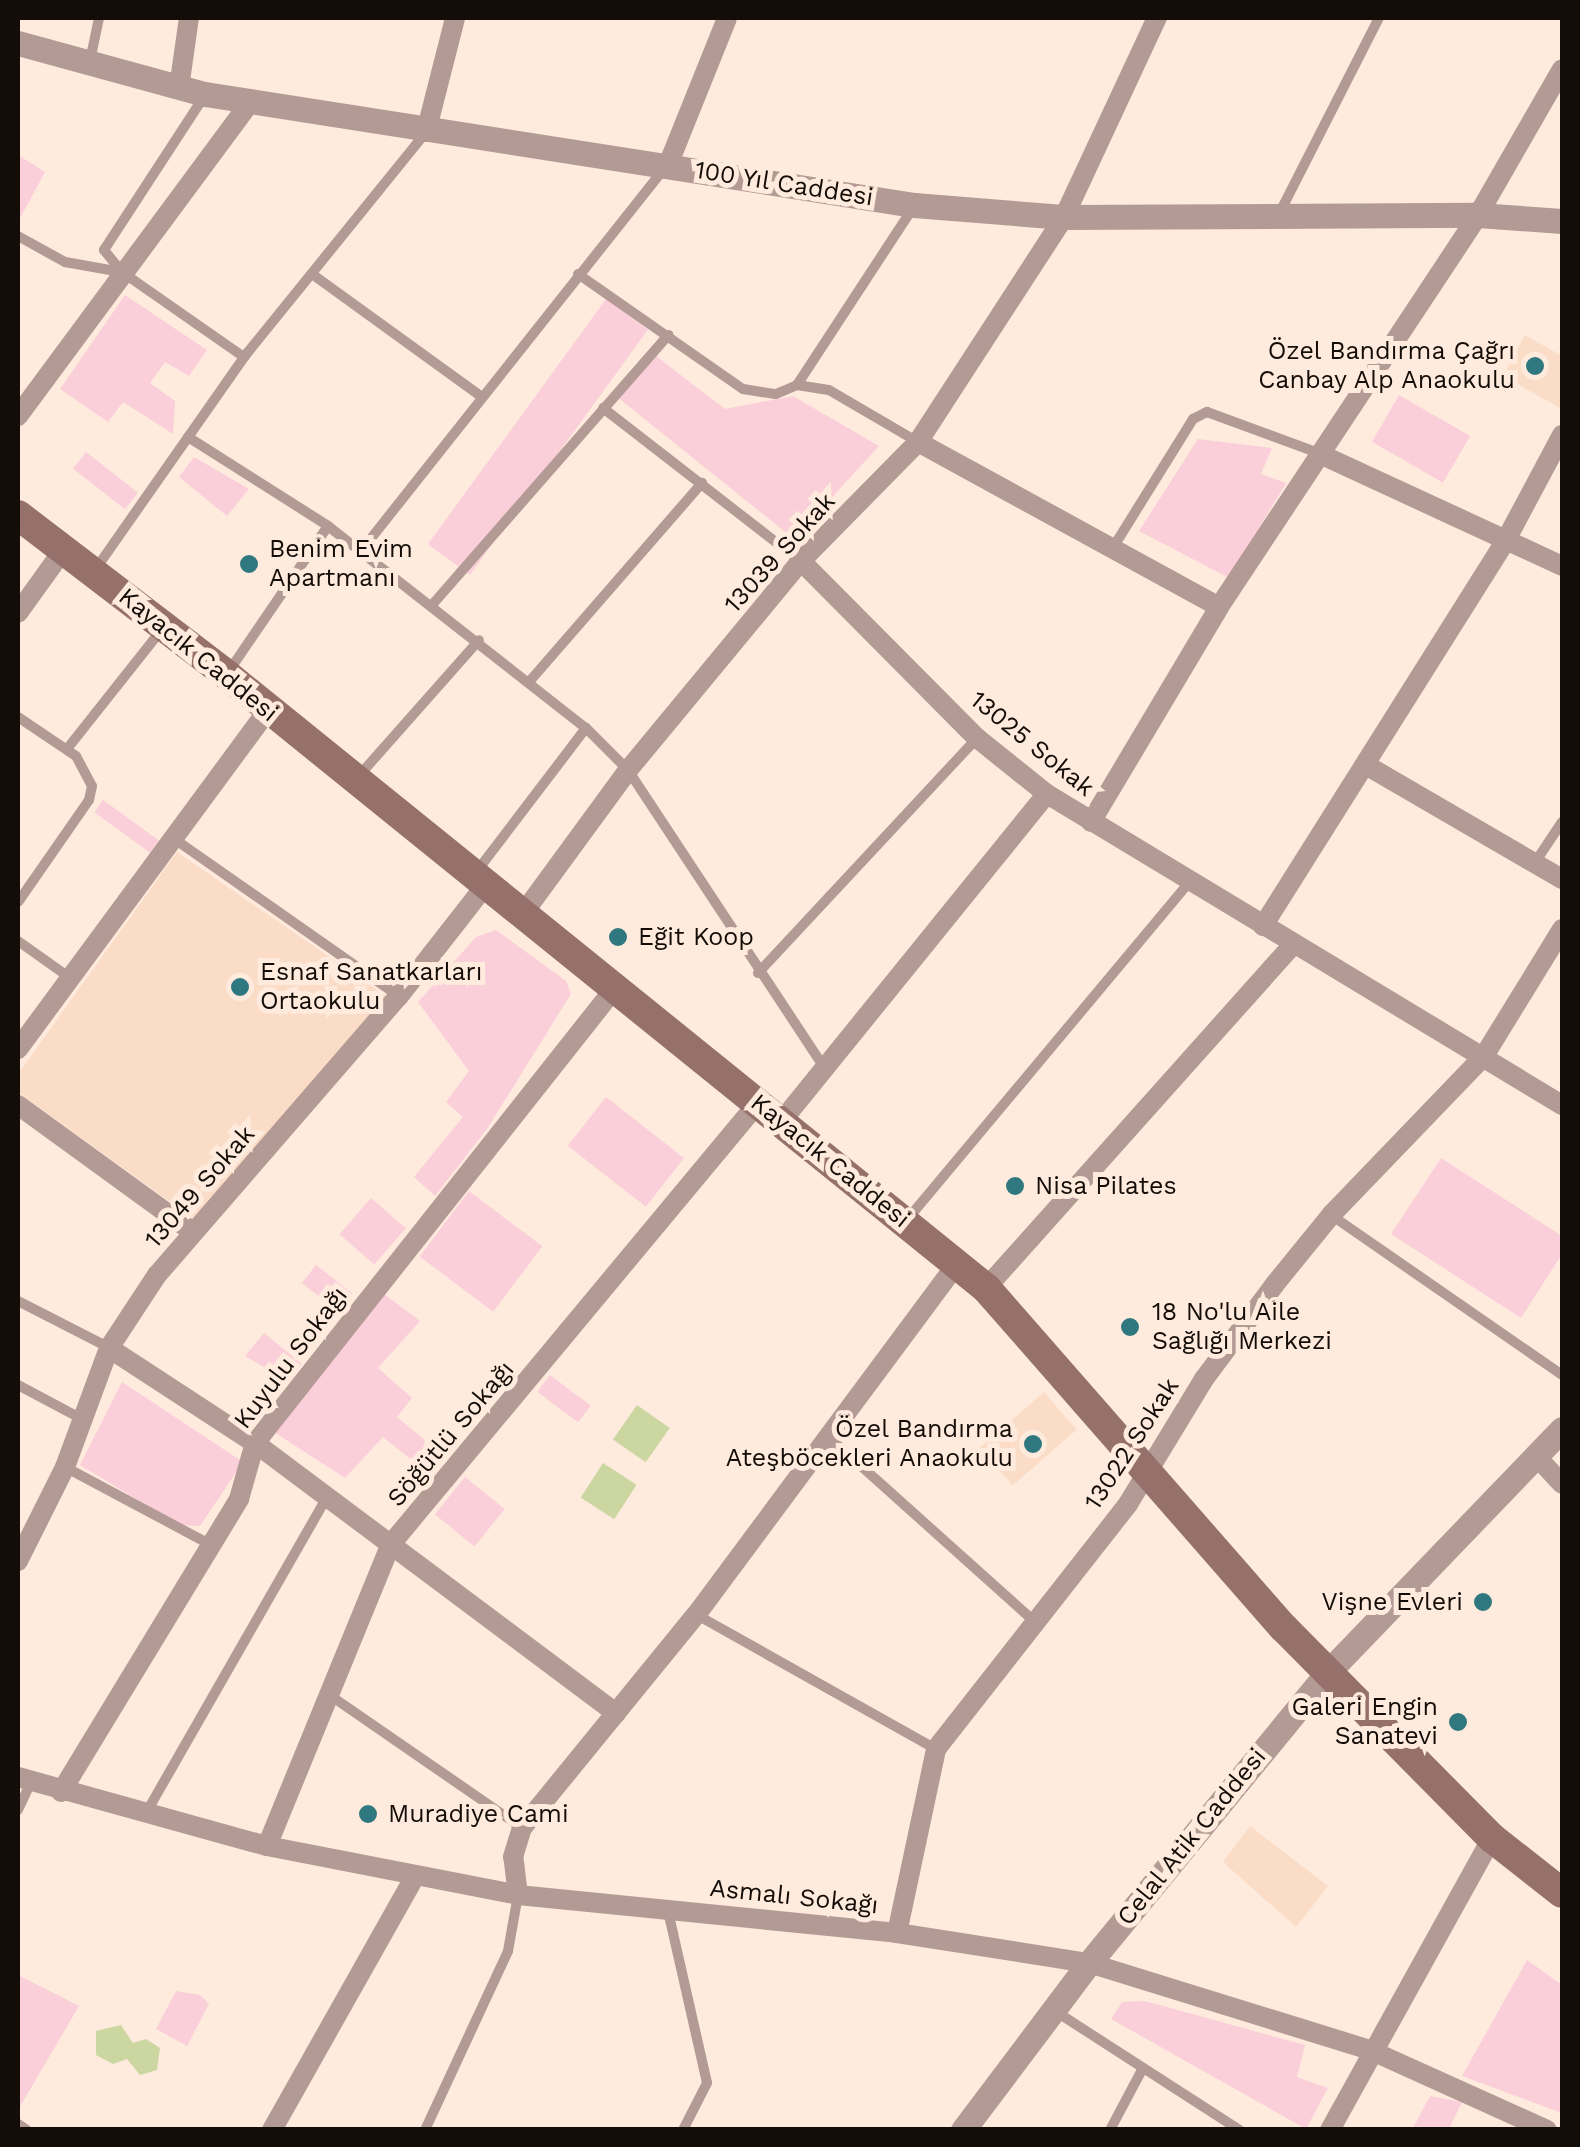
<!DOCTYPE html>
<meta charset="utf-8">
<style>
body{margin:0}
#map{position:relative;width:1580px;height:2147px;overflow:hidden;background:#feebdd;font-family:"Work Sans",sans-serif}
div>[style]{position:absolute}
.built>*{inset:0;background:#fbddc7;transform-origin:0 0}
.green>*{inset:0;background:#fbcfda;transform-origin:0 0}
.water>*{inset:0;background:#ccd6a1;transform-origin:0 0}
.service>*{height:10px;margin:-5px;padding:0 5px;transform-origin:5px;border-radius:5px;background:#b49a95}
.minor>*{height:20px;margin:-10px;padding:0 10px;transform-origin:10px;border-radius:10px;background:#b49a95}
.tertiary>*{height:25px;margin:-12.5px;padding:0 12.5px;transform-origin:12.5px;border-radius:12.5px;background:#b49a95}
.secondary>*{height:30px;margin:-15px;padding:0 15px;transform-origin:15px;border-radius:15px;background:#96716b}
.dots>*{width:28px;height:28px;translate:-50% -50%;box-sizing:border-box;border:5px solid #feebdd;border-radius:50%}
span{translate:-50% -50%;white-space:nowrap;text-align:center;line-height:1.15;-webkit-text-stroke:10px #feebdd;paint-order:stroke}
.street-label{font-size:25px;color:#140c07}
.poi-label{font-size:25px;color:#140c07}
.right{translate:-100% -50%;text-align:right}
.left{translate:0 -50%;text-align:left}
.frame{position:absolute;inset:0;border:20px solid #140c07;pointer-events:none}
</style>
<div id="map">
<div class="built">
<div style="clip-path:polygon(1525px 335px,1562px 356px,1562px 409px,1503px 376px)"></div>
<div style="clip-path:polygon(177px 852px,389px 998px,194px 1219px,18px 1092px,18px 1074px)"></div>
<div style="left:1044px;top:1392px;width:50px;height:85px;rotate:49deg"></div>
<div style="clip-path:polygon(1250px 1826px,1328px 1886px,1296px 1927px,1223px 1862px)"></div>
</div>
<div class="green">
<div style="clip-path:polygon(18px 155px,45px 172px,18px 222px)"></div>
<div style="clip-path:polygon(125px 295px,207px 350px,189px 376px,165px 362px,150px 383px,175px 401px,173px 434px,123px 402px,108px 422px,60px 389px)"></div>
<div style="left:606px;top:299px;width:52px;height:303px;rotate:36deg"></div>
<div style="clip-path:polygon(656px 356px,725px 409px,793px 396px,879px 446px,794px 539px,617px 397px)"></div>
<div style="left:1399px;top:395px;width:82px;height:54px;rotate:30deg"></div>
<div style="clip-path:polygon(1198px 439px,1272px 448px,1261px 474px,1286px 483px,1229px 578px,1139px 531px)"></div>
<div style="left:86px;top:452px;width:66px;height:21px;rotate:38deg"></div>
<div style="clip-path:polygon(194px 457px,249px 489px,227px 516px,179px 477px)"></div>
<div style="left:103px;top:800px;width:69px;height:15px;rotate:36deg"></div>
<div style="clip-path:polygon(496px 930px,566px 981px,571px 994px,487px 1129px,435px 1196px,414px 1177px,463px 1117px,446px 1102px,469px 1071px,418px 1002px,476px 937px)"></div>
<div style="left:606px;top:1097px;width:99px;height:62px;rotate:38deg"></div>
<div style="clip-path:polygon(1441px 1158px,1562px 1236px,1562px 1254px,1521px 1318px,1391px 1234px)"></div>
<div style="left:469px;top:1191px;width:92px;height:82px;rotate:37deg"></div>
<div style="left:371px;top:1198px;width:46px;height:48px;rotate:41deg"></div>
<div style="left:316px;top:1265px;width:46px;height:23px;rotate:38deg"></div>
<div style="clip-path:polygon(384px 1294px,420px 1321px,378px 1368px,412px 1398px,397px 1417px,434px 1448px,419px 1466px,383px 1437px,345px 1478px,274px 1432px)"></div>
<div style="clip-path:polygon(264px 1333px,302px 1364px,289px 1382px,245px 1356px)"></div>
<div style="left:550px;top:1375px;width:51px;height:21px;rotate:37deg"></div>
<div style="clip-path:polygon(122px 1382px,243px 1462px,200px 1526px,179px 1525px,80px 1465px)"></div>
<div style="left:465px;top:1477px;width:51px;height:48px;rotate:39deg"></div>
<div style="clip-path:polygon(1527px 1960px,1562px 1985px,1562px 2113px,1462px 2076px)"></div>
<div style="clip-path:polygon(18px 1975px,79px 2006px,18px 2110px)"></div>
<div style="clip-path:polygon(176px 1991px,200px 1995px,209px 2004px,187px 2046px,156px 2029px)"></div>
<div style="clip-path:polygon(1145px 2001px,1305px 2045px,1297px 2077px,1328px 2088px,1306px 2129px,1111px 2019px,1122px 2002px)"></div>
<div style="clip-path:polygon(1430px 2096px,1462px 2102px,1449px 2129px,1412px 2130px)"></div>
</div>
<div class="water">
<div style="left:637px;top:1405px;width:40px;height:42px;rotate:35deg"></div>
<div style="left:603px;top:1463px;width:40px;height:41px;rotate:33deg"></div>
<div style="clip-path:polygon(121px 2025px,133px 2043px,146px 2039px,160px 2048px,157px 2070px,140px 2075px,127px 2059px,113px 2064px,96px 2055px,96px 2031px)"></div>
</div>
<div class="service">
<div style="left:90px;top:61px;width:44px;rotate:-78.2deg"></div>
<div style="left:205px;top:95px;width:185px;rotate:123.1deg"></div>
<div style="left:104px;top:250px;width:28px;rotate:51deg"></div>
<div style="left:122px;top:272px;width:149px;rotate:34.9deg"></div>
<div style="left:1280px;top:212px;width:218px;rotate:-63deg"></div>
<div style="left:18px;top:236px;width:54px;rotate:29deg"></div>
<div style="left:65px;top:262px;width:57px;rotate:10.1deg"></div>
<div style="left:312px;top:274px;width:210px;rotate:35.9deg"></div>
<div style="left:578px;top:274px;width:201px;rotate:34.9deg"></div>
<div style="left:743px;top:389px;width:33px;rotate:9deg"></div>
<div style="left:776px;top:394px;width:23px;rotate:-23deg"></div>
<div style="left:797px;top:385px;width:32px;rotate:9deg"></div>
<div style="left:829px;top:390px;width:103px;rotate:30.3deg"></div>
<div style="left:797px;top:385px;width:214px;rotate:-56.8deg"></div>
<div style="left:603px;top:408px;width:249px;rotate:37.8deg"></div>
<div style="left:188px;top:437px;width:166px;rotate:32.4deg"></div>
<div style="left:328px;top:526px;width:328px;rotate:38.1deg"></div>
<div style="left:586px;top:728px;width:59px;rotate:45deg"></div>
<div style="left:628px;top:770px;width:356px;rotate:56.6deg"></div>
<div style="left:1114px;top:546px;width:150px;rotate:-58.1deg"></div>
<div style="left:1193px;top:419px;width:16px;rotate:-27deg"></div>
<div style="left:1207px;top:412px;width:121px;rotate:20.2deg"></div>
<div style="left:361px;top:551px;width:489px;rotate:-51.6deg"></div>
<div style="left:95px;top:570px;width:260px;rotate:-55deg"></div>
<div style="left:244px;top:357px;width:289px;rotate:-51deg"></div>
<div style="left:432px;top:605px;width:359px;rotate:-48.8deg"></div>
<div style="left:227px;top:674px;width:179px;rotate:-55.7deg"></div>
<div style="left:529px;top:682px;width:264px;rotate:-49deg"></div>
<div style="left:18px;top:717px;width:70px;rotate:33.9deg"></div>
<div style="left:76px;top:756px;width:34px;rotate:62deg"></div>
<div style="left:92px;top:786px;width:14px;rotate:102deg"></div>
<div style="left:89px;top:800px;width:124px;rotate:124.8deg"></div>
<div style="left:67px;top:749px;width:153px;rotate:-51.6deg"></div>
<div style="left:357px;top:778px;width:184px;rotate:-48.5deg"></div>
<div style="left:173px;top:838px;width:276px;rotate:35deg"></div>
<div style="left:1536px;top:861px;width:47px;rotate:-56.3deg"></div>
<div style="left:477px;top:871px;width:180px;rotate:-52.7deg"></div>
<div style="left:18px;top:941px;width:67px;rotate:35.3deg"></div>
<div style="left:758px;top:973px;width:321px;rotate:-47deg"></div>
<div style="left:1331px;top:1215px;width:281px;rotate:34.7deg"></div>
<div style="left:906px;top:1221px;width:442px;rotate:-50.1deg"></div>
<div style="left:18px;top:1301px;width:101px;rotate:27.1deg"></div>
<div style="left:18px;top:1385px;width:70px;rotate:28deg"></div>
<div style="left:831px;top:1439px;width:273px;rotate:41.9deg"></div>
<div style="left:65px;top:1467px;width:163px;rotate:28.1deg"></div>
<div style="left:697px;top:1615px;width:274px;rotate:29.3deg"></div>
<div style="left:331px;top:1696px;width:232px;rotate:34.6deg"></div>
<div style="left:18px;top:1810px;width:31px;rotate:-65deg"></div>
<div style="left:146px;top:1813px;width:364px;rotate:-60.2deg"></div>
<div style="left:668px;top:1911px;width:176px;rotate:77.2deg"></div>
<div style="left:707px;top:2083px;width:53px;rotate:117.1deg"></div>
<div style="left:1055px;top:2011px;width:220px;rotate:32.8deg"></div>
<div style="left:18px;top:2124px;width:11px;rotate:34deg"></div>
<div style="left:425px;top:2130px;width:197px;rotate:-65.1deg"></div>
<div style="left:508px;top:1951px;width:57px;rotate:-79.9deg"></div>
<div style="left:1110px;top:2130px;width:70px;rotate:-62deg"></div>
</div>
<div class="minor">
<div style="left:179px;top:88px;width:71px;rotate:-81.9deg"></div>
<div style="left:426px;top:132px;width:118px;rotate:-75.7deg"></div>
<div style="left:668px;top:165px;width:158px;rotate:-68.1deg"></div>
<div style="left:18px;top:416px;width:390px;rotate:-53.5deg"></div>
<div style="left:918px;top:442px;width:343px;rotate:28.7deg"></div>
<div style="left:1322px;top:455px;width:264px;rotate:24.8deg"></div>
<div style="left:801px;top:561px;width:250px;rotate:45.2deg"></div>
<div style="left:977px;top:738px;width:90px;rotate:38.7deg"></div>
<div style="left:1047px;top:794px;width:602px;rotate:31.13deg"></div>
<div style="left:18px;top:613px;width:79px;rotate:-54.3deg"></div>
<div style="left:1366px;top:765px;width:227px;rotate:30.2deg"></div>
<div style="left:1091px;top:822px;width:250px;rotate:-59.2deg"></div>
<div style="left:1219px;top:607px;width:470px;rotate:-56.5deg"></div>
<div style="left:1478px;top:215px;width:168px;rotate:-60.1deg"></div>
<div style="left:522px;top:915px;width:180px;rotate:-53.8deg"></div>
<div style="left:628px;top:770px;width:271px;rotate:-50.4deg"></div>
<div style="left:801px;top:561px;width:167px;rotate:-45.5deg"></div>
<div style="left:918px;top:442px;width:268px;rotate:-57deg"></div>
<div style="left:1064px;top:217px;width:220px;rotate:-65deg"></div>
<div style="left:1263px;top:926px;width:458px;rotate:-57.8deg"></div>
<div style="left:1507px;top:538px;width:117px;rotate:-61.9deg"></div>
<div style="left:18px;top:1049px;width:420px;rotate:-53.6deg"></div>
<div style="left:18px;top:1105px;width:216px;rotate:36deg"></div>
<div style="left:781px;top:1122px;width:422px;rotate:-51deg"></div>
<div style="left:986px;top:1288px;width:460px;rotate:-48.2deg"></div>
<div style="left:109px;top:1348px;width:174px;rotate:33.1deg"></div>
<div style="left:255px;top:1443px;width:451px;rotate:36.8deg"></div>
<div style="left:1536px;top:1456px;width:38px;rotate:47deg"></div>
<div style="left:18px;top:1561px;width:105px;rotate:-63.4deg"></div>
<div style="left:65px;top:1467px;width:127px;rotate:-69.7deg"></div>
<div style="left:109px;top:1348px;width:87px;rotate:-56.7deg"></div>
<div style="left:157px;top:1275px;width:369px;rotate:-49.1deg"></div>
<div style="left:399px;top:996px;width:140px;rotate:-52deg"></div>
<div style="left:18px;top:1777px;width:258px;rotate:15.5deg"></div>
<div style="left:267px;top:1846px;width:256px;rotate:11deg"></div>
<div style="left:518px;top:1895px;width:381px;rotate:5.7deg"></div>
<div style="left:897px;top:1933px;width:194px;rotate:8.9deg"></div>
<div style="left:1089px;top:1963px;width:294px;rotate:17.2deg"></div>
<div style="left:1370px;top:2050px;width:194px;rotate:24.3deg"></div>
<div style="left:61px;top:1792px;width:343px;rotate:-58.7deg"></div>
<div style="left:239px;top:1499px;width:58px;rotate:-74.1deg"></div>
<div style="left:255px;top:1443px;width:579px;rotate:-51.66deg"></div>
<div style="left:267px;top:1846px;width:326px;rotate:-67.7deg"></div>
<div style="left:391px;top:1544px;width:572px;rotate:-50.25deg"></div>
<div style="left:518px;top:1895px;width:38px;rotate:-97deg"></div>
<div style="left:513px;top:1857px;width:30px;rotate:-73deg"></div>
<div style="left:522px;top:1828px;width:275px;rotate:-50.8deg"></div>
<div style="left:696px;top:1615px;width:437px;rotate:-53.4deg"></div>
<div style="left:897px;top:1933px;width:188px;rotate:-78deg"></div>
<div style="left:936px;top:1749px;width:311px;rotate:-51.9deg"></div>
<div style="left:1128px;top:1504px;width:146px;rotate:-58.7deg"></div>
<div style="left:1204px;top:1379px;width:119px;rotate:-53.2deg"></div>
<div style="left:1275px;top:1284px;width:89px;rotate:-50.9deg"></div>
<div style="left:1331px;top:1215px;width:221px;rotate:-46.1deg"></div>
<div style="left:1484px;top:1056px;width:149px;rotate:-58.4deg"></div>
<div style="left:272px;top:2130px;width:291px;rotate:-60.6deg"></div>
<div style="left:1330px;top:2130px;width:334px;rotate:-61deg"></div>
</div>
<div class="tertiary">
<div style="left:18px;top:43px;width:194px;rotate:15.3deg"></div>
<div style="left:205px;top:94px;width:718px;rotate:8.9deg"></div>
<div style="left:914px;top:205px;width:150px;rotate:4.6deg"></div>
<div style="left:1064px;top:217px;width:414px;rotate:-0.3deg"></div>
<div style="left:1478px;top:215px;width:84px;rotate:4.1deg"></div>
<div style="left:963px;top:2130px;width:209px;rotate:-53deg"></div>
<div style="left:1089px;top:1963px;width:377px;rotate:-50.6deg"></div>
<div style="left:1328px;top:1672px;width:337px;rotate:-46.1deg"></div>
</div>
<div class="secondary">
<div style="left:18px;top:515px;width:263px;rotate:37.4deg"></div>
<div style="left:227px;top:675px;width:976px;rotate:38.93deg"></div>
<div style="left:986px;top:1288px;width:452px;rotate:48.8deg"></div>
<div style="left:1284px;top:1628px;width:296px;rotate:45.3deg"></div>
<div style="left:1492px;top:1838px;width:89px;rotate:38.2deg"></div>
</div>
<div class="dots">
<div style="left:1535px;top:366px;background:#2f787f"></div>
<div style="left:249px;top:564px;background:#2f787f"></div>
<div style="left:618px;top:937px;background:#2f787f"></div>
<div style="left:240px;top:987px;background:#2f787f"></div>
<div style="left:1015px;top:1186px;background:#2f787f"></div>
<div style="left:1130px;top:1327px;background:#2f787f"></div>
<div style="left:1033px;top:1444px;background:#2f787f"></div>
<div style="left:1483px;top:1602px;background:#2f787f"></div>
<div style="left:1458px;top:1722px;background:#2f787f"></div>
<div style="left:368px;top:1814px;background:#2f787f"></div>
</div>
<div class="street-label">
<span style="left:784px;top:184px;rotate:9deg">100 Yıl Caddesi</span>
<span style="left:780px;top:553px;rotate:-48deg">13039 Sokak</span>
<span style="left:198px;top:655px;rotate:39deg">Kayacık Caddesi</span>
<span style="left:1032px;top:744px;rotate:39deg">13025 Sokak</span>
<span style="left:830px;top:1161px;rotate:39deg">Kayacık Caddesi</span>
<span style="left:200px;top:1187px;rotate:-49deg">13049 Sokak</span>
<span style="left:291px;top:1358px;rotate:-53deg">Kuyulu Sokağı</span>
<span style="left:451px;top:1434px;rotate:-50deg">Söğütlü Sokağı</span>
<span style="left:1132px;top:1444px;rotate:-57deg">13022 Sokak</span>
<span style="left:1192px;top:1837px;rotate:-51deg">Celal Atik Caddesi</span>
<span style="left:794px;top:1897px;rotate:6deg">Asmalı Sokağı</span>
</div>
<div class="poi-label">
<span class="right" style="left:1515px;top:366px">Özel Bandırma Çağrı<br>Canbay Alp Anaokulu</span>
<span class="left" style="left:269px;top:564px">Benim Evim<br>Apartmanı</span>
<span class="left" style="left:638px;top:937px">Eğit Koop</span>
<span class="left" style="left:260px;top:987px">Esnaf Sanatkarları<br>Ortaokulu</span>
<span class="left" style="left:1035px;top:1186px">Nisa Pilates</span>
<span class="left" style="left:1152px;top:1327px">18 No'lu Aile<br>Sağlığı Merkezi</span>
<span class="right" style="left:1013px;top:1444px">Özel Bandırma<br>Ateşböcekleri Anaokulu</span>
<span class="right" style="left:1463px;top:1602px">Vişne Evleri</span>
<span class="right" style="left:1438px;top:1722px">Galeri Engin<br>Sanatevi</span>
<span class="left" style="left:388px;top:1814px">Muradiye Cami</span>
</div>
<div class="frame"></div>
</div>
